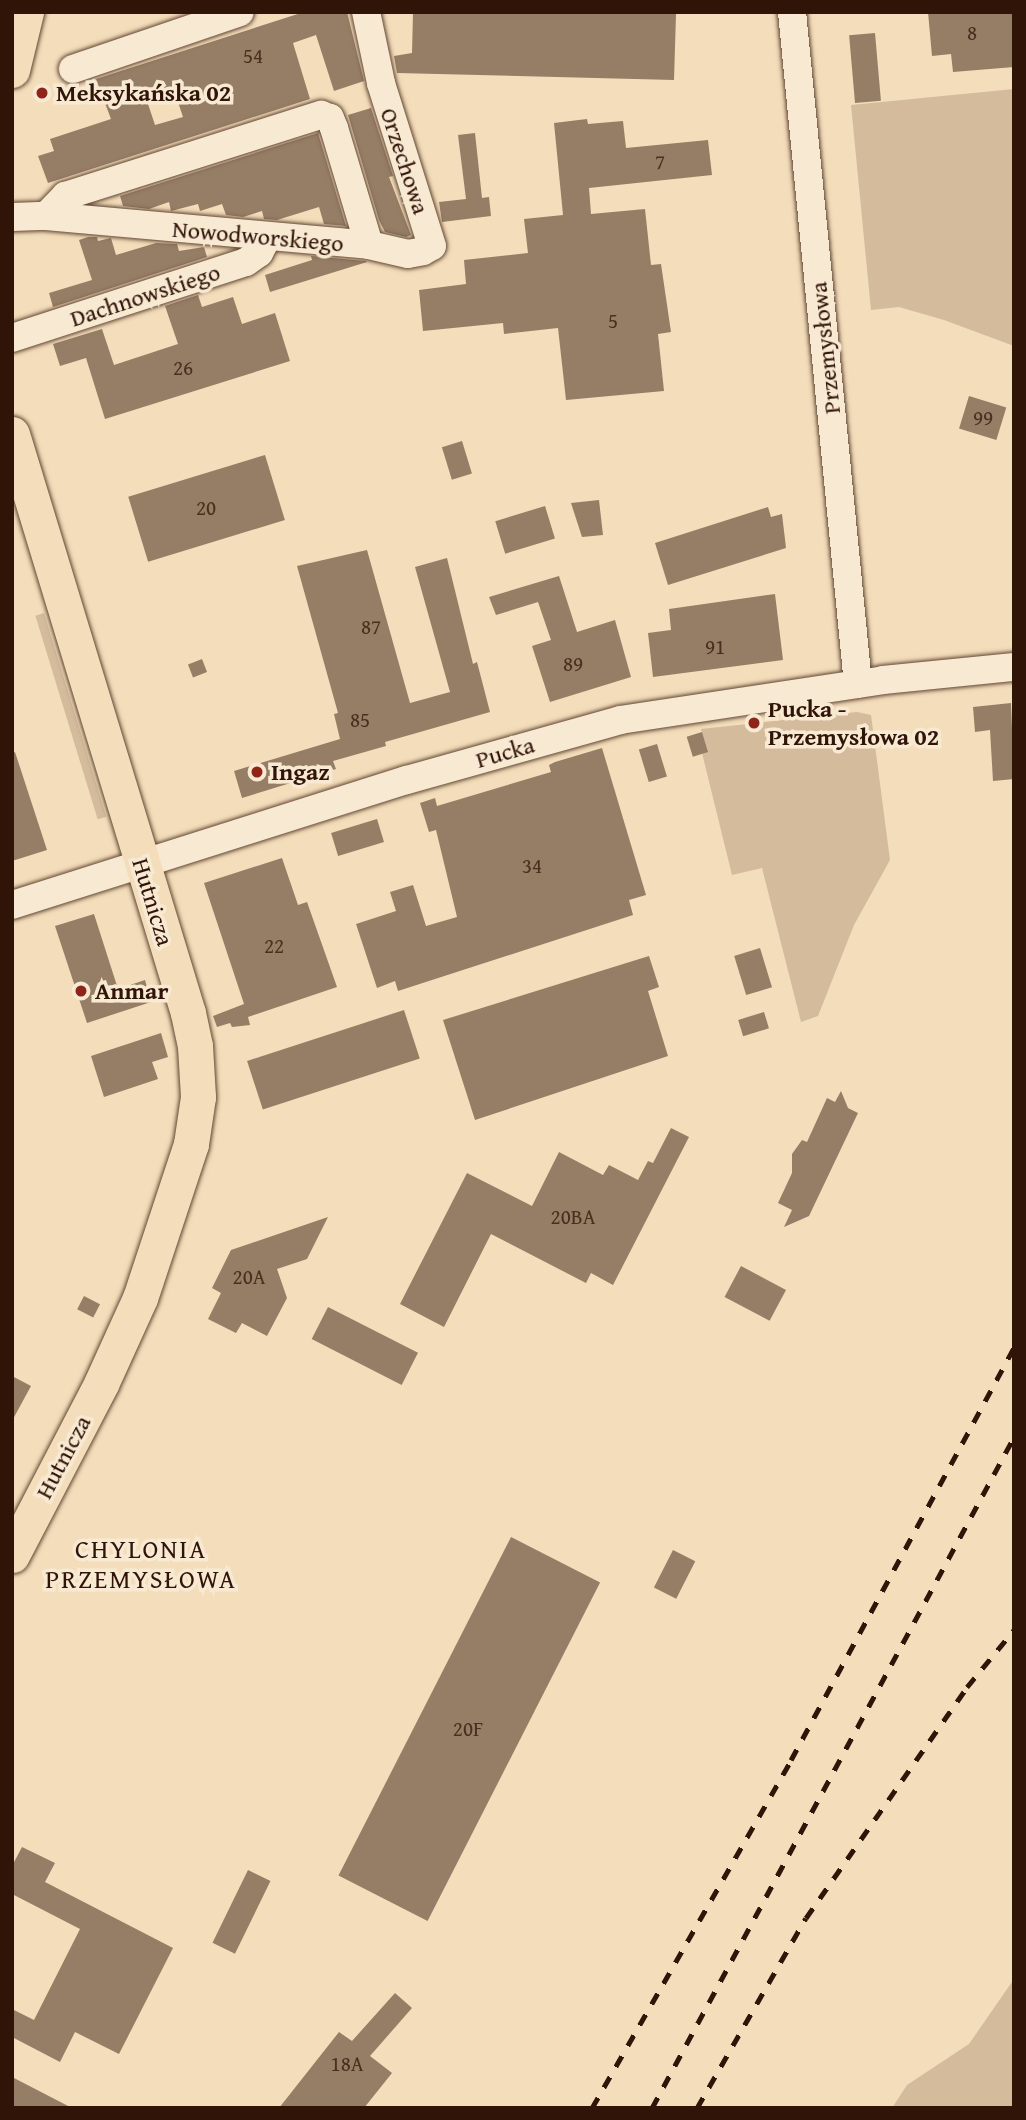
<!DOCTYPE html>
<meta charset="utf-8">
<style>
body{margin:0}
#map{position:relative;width:1026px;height:2120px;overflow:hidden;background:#f4ddba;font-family:"Gentium Book Plus",serif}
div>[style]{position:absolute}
.green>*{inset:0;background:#d3bb9c;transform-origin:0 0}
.building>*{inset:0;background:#967d65;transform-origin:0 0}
.roads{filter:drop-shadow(0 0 2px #614634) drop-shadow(0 0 2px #614634)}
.minor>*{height:28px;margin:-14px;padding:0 14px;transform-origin:14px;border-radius:14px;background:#f8e9d2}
.major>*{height:35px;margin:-17.5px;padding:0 17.5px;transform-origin:17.5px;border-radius:17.5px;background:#f4ddba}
.rail>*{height:5px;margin-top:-2.5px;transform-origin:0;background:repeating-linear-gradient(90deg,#301408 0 12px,transparent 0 24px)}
.dots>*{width:19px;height:19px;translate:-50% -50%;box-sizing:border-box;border:4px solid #f8e9d2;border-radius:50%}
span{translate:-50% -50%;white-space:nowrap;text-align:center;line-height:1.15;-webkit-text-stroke:7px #f8e9d2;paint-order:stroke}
.number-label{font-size:21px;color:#4a2e1f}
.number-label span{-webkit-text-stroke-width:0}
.poi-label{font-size:24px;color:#301408;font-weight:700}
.left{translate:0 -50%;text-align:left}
.street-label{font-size:24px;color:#301408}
.neighbourhood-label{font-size:26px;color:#301408;letter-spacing:2px}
.frame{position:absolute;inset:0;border:14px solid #301408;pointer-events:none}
</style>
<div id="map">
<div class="green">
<div style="clip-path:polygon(1014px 89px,1014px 346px,944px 320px,899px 307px,871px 310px,851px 105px)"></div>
<div style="left:44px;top:613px;width:213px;height:9px;rotate:73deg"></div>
<div style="clip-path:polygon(857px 712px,871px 715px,890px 860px,854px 925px,818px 1016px,801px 1022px,762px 868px,732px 875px,702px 753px,708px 751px,701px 729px)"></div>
<div style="clip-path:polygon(1014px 1979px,1014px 2108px,892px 2108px,907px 2085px,969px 2044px)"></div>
</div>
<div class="building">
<div style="clip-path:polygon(evenodd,304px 12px,347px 12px,364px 81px,334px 91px,316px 35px,293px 43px,310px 99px,48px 183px,38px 156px,54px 151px,50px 139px,111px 119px,96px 79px,304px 12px,174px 90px,183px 117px,155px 125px,146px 98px,174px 90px)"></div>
<div style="clip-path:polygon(413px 12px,676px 14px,674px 80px,397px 73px,394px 56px,412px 53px)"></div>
<div style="clip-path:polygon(928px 12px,1014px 12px,1014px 67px,953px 72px,951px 54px,932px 56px)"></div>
<div style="left:875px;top:33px;width:68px;height:26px;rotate:85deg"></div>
<div style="clip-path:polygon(371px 108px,393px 176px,389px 177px,411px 235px,406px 237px,385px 232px,379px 220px,348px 115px)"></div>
<div style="clip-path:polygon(587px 119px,588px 124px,623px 121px,626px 148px,708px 140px,712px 175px,589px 188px,591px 214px,645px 209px,651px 265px,661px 264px,671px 332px,658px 334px,664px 391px,566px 400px,558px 328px,504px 334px,503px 323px,423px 331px,419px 290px,466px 284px,464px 260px,528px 253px,524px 219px,563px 215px,554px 123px)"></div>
<div style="clip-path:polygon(318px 133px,346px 226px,324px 224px,319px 207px,277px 220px,264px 219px,262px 211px,243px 217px,226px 215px,222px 204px,200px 211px,198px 204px,171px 211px,169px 202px,149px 209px,123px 206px,120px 196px)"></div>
<div style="clip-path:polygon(475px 133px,482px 198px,489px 197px,491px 216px,442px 222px,439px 202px,466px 199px,458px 135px)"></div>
<div style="clip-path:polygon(88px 237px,97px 237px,98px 241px,111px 238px,116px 255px,156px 243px,177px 244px,179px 251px,204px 247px,207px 257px,53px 307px,49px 293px,92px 280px,79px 240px)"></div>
<div style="clip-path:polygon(311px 256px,366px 261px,367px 262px,270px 292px,265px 275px,312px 260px)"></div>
<div style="clip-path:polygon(198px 295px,202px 307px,233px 297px,242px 324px,275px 313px,290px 361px,105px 419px,86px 358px,60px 366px,53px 344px,102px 329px,114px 365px,178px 344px,165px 306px)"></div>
<div style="left:969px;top:396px;width:39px;height:34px;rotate:17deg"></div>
<div style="left:462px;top:441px;width:34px;height:21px;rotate:73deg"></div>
<div style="left:265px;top:455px;width:68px;height:143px;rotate:73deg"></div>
<div style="clip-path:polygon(599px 500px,603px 535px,582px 537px,571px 503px)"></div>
<div style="left:545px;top:506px;width:34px;height:52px;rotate:73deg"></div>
<div style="clip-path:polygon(768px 507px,771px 517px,782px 514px,786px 548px,668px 585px,655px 543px)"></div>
<div style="clip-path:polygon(367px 550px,410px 703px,450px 692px,415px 567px,447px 558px,473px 664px,477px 662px,490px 712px,385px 742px,386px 746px,333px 761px,336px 769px,242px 798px,234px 771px,340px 739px,334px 714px,338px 713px,297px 566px)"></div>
<div style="clip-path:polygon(559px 576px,577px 632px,615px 620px,631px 677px,550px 702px,532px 646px,551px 640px,538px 602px,496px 615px,489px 597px)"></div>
<div style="clip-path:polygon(775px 594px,783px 660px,653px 677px,648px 633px,671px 630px,669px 609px)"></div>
<div style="left:202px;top:659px;width:14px;height:15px;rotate:69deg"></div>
<div style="clip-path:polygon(1011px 703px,1014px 779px,993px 781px,990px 730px,975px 732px,973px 707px)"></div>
<div style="left:702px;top:732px;width:21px;height:16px;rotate:73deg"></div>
<div style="left:657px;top:744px;width:34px;height:19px;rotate:73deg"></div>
<div style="clip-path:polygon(602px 748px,646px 895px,629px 900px,633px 915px,398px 991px,395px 981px,377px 988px,356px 924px,396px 911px,390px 892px,413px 885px,426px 926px,457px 917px,436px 830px,429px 832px,420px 803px,435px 798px,437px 806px,551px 772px,549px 765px,555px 762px)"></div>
<div style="clip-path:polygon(15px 752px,47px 850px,12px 861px,12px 753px)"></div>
<div style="left:377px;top:819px;width:24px;height:48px;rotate:73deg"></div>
<div style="clip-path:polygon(282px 858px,298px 905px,307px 902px,337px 987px,248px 1017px,250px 1025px,232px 1027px,230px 1023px,217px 1027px,213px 1016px,244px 1004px,204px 883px)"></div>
<div style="clip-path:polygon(94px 914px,118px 989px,145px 980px,151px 1002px,87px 1023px,55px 926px)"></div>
<div style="left:760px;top:948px;width:41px;height:27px;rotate:73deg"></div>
<div style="clip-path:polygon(649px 956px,659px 987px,648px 991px,668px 1056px,475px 1120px,443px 1020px)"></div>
<div style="left:404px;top:1010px;width:51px;height:165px;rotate:72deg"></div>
<div style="left:764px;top:1012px;width:17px;height:27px;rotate:73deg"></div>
<div style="clip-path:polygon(161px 1033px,168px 1057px,152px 1062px,158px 1079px,104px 1097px,91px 1056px)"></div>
<div style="clip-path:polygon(841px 1091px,848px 1108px,858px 1113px,809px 1216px,784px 1227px,792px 1210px,778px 1203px,792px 1173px,792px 1154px,802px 1140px,807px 1142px,827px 1098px,835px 1102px)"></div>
<div style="clip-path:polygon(671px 1128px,689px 1137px,613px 1285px,591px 1273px,586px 1283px,491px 1234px,444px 1327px,400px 1304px,467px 1173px,532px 1206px,559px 1152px,603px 1175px,609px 1165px,638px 1180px,648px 1161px,653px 1163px)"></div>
<div style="clip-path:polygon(328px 1217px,307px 1259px,277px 1269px,287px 1298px,267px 1336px,242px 1323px,236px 1333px,208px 1319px,221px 1293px,212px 1288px,231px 1250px)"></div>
<div style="left:741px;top:1266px;width:51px;height:35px;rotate:28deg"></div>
<div style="left:84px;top:1296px;width:18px;height:15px;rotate:27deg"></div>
<div style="left:328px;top:1307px;width:101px;height:36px;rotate:27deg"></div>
<div style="clip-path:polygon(12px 1376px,31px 1386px,12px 1421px)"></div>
<div style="left:511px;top:1537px;width:100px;height:380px;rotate:27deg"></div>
<div style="left:673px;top:1550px;width:25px;height:42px;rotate:27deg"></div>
<div style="clip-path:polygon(22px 1847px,55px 1863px,45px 1882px,173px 1948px,119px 2054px,75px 2032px,60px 2062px,12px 2037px,12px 2009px,34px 2020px,80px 1929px,12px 1894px,12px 1866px)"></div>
<div style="left:248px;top:1870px;width:25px;height:81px;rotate:26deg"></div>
<div style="clip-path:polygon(395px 1993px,412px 2008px,370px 2056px,392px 2073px,364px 2108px,279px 2108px,339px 2032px,352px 2041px)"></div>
<div style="clip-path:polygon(12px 2077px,72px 2108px,12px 2108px)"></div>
</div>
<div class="roads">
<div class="minor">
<div style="left:792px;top:12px;width:675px;rotate:84.39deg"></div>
<div style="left:73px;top:69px;width:176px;rotate:-18.8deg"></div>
<div style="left:46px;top:216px;width:28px;rotate:-46deg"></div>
<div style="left:65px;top:196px;width:269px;rotate:-17.6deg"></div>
<div style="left:321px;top:115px;width:9px;rotate:18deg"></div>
<div style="left:330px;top:118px;width:11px;rotate:68deg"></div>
<div style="left:334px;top:128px;width:122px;rotate:73.3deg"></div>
<div style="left:12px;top:217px;width:34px;rotate:-2deg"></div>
<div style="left:46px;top:216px;width:324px;rotate:5.1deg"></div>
<div style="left:369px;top:245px;width:40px;rotate:13deg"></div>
<div style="left:408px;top:254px;width:15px;rotate:-11deg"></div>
<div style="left:423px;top:251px;width:10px;rotate:-29deg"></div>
<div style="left:432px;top:246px;width:171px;rotate:-107.4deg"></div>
<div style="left:381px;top:83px;width:73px;rotate:-101.9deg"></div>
<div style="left:12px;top:338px;width:246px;rotate:-18deg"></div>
<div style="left:246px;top:262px;width:16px;rotate:-35deg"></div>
<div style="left:259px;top:253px;width:17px;rotate:-62deg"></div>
<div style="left:12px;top:905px;width:414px;rotate:-17.6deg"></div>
<div style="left:407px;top:780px;width:221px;rotate:-15.7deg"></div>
<div style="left:620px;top:720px;width:266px;rotate:-8.6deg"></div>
<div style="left:883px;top:680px;width:132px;rotate:-5.7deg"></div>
</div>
<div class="major">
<div style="left:12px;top:70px;width:60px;rotate:-76.4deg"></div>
<div style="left:12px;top:434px;width:605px;rotate:73.09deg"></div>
<div style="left:188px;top:1013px;width:34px;rotate:78deg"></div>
<div style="left:195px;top:1046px;width:51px;rotate:86.6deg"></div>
<div style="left:198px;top:1097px;width:48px;rotate:98.5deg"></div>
<div style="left:191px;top:1144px;width:162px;rotate:108.3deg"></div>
<div style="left:140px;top:1298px;width:94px;rotate:114.4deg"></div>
<div style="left:101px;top:1384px;width:193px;rotate:117.5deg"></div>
</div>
</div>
<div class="rail">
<div style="left:592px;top:2108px;width:401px;rotate:-60.2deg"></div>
<div style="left:791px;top:1760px;width:468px;rotate:-61.6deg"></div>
<div style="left:652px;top:2108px;width:762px;rotate:-61.65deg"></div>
<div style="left:697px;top:2108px;width:219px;rotate:-60.2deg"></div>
<div style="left:806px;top:1918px;width:282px;rotate:-55.1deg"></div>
<div style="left:967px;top:1687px;width:74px;rotate:-50.5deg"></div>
</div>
<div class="dots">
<div style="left:42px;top:93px;background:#8f2418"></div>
<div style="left:754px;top:723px;background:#8f2418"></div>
<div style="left:257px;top:772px;background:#8f2418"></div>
<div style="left:81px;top:991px;background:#8f2418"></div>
</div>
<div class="number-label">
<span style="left:972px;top:33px">8</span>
<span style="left:253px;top:56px">54</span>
<span style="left:660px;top:162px">7</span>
<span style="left:613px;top:321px">5</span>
<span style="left:183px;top:368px">26</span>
<span style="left:983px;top:418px">99</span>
<span style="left:206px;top:508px">20</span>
<span style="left:371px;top:627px">87</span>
<span style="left:715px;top:647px">91</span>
<span style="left:573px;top:664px">89</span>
<span style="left:360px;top:720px">85</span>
<span style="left:532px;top:866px">34</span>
<span style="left:274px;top:946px">22</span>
<span style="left:573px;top:1217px">20BA</span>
<span style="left:249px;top:1277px">20A</span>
<span style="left:468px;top:1729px">20F</span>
<span style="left:347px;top:2064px">18A</span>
</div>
<div class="poi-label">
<span class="left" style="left:56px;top:93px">Meksykańska 02</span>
<span class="left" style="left:768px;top:723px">Pucka -<br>Przemysłowa 02</span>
<span class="left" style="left:271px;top:772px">Ingaz</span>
<span class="left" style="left:95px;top:991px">Anmar</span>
</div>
<div class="street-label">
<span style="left:405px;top:161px;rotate:72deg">Orzechowa</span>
<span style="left:258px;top:236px;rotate:5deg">Nowodworskiego</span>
<span style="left:145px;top:295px;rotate:-18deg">Dachnowskiego</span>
<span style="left:825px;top:348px;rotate:-96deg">Przemysłowa</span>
<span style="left:505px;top:752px;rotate:-16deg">Pucka</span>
<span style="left:153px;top:902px;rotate:73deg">Hutnicza</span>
<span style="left:63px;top:1457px;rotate:-62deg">Hutnicza</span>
</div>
<div class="neighbourhood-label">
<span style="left:141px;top:1564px">CHYLONIA<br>PRZEMYSŁOWA</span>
</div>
<div class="frame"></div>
</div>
